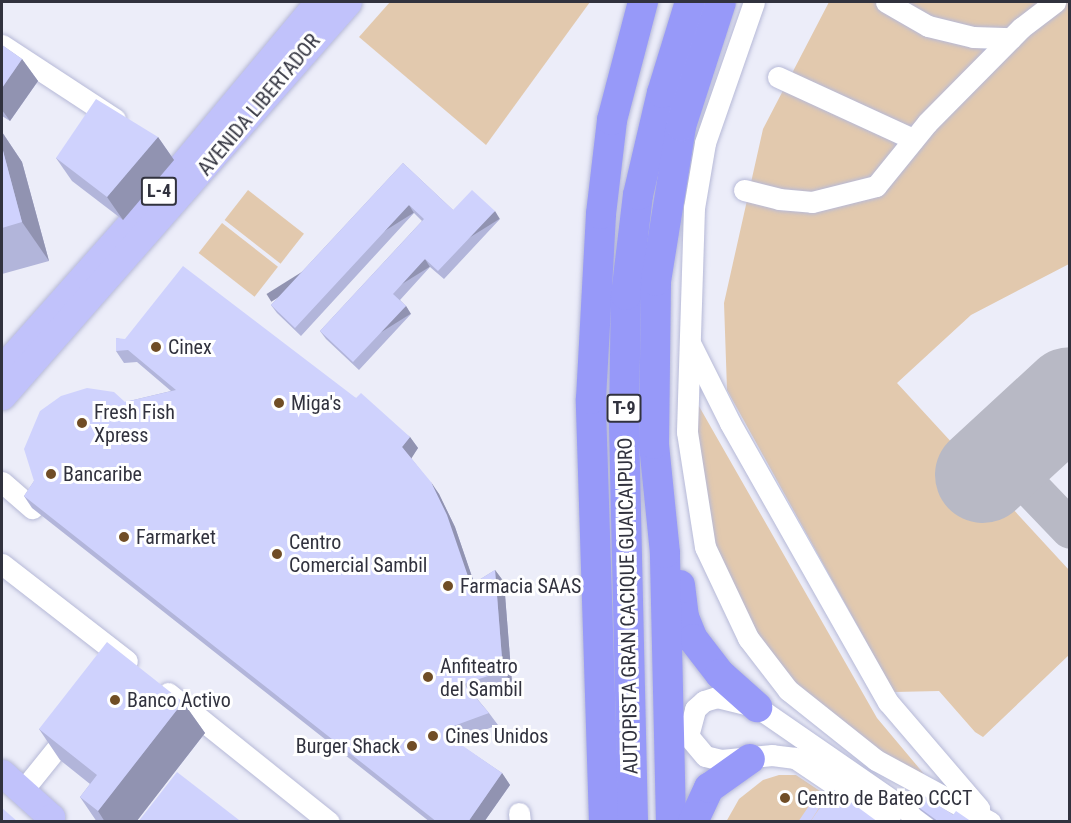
<!DOCTYPE html>
<style>
body{margin:0}
#map{position:relative;width:1071px;height:823px;overflow:hidden;background:#ecedf9;font-family:"Roboto Condensed",sans-serif}
div>[style]{position:absolute}
.green>*{inset:0;background:#e2c9ae;transform-origin:0 0}
.taxiway>*{height:39px;margin:-19.5px;padding:0 19.5px;transform-origin:19.5px;border-radius:19.5px;background:#b8b9c5}
.runway>*{height:96px;margin:-48px;padding:0 48px;transform-origin:48px;border-radius:48px;background:#b8b9c5}
.roads{filter:drop-shadow(0 0 2px #b6b9d7) drop-shadow(0 0 2px #b6b9d7)}
.minor>*{height:21px;margin:-10.5px;padding:0 10.5px;transform-origin:10.5px;border-radius:10.5px;background:#fff}
.major>*{height:27px;margin:-13.5px;padding:0 13.5px;transform-origin:13.5px;border-radius:13.5px;background:#c1c2fb}
.highway>*{height:30px;margin:-15px;padding:0 15px;transform-origin:15px;border-radius:15px;background:#9799f9}
.wall>*{inset:0;background:#b2b5da}
.shaded-wall>*{inset:0;background:#9193b1;transform-origin:0 0}
.building>*{inset:0;background:#cfd2fd}
.dots>*{width:16px;height:16px;translate:-50% -50%;box-sizing:border-box;border:3px solid #fff;border-radius:50%}
span{translate:-50% -50%;white-space:nowrap;text-align:center;line-height:1.15;-webkit-text-stroke:6px #fff;paint-order:stroke}
.shield-label span{padding:2px 4px;background:#fff;border:2px solid;border-radius:4px;-webkit-text-stroke-width:0}
.shield-label{font-size:18px;color:#31323e;font-weight:700}
.street-label{font-size:20px;color:#31323e}
.poi-label{font-size:20px;color:#31323e}
.left{translate:0 -50%;text-align:left}
.right{translate:-100% -50%;text-align:right}
.frame{position:absolute;inset:0;border:3px solid #31323e;pointer-events:none}
</style>
<div id="map">
<div class="green">
<div style="clip-path:polygon(390px 2px,590px 2px,486px 145px,359px 37px)"></div>
<div style="clip-path:polygon(829px 2px,1069px 2px,1069px 264px,971px 315px,897px 383px,1069px 570px,1069px 655px,983px 737px,975px 732px,939px 691px,894px 692px,727px 390px,724px 303px,763px 129px)"></div>
<div style="left:248px;top:190px;width:71px;height:38px;rotate:38deg"></div>
<div style="left:222px;top:223px;width:71px;height:38px;rotate:38deg"></div>
<div style="clip-path:polygon(688px 387px,877px 718px,924px 774px,874px 756px,809px 706px,757px 636px,706px 526px)"></div>
<div style="clip-path:polygon(779px 775px,796px 775px,829px 797px,831px 821px,726px 822px,739px 799px,763px 780px)"></div>
</div>
<div class="taxiway">
<div style="left:1002px;top:458px;width:98px;rotate:46.2deg"></div>
</div>
<div class="runway">
<div style="left:983px;top:475px;width:118px;rotate:-42.6deg"></div>
</div>
<div class="roads">
<div class="minor">
<div style="left:754px;top:2px;width:149px;rotate:109.2deg"></div>
<div style="left:705px;top:143px;width:66px;rotate:99.6deg"></div>
<div style="left:694px;top:208px;width:224px;rotate:91.8deg"></div>
<div style="left:687px;top:432px;width:116px;rotate:81.1deg"></div>
<div style="left:705px;top:547px;width:101px;rotate:64.7deg"></div>
<div style="left:748px;top:638px;width:66px;rotate:52.4deg"></div>
<div style="left:788px;top:690px;width:112px;rotate:38.5deg"></div>
<div style="left:876px;top:760px;width:130px;rotate:28.5deg"></div>
<div style="left:886px;top:2px;width:48px;rotate:29.7deg"></div>
<div style="left:928px;top:26px;width:46px;rotate:13.7deg"></div>
<div style="left:973px;top:37px;width:38px;rotate:2deg"></div>
<div style="left:2px;top:45px;width:135px;rotate:33.2deg"></div>
<div style="left:778px;top:77px;width:149px;rotate:24.7deg"></div>
<div style="left:744px;top:190px;width:36px;rotate:14deg"></div>
<div style="left:779px;top:199px;width:33px;rotate:5deg"></div>
<div style="left:812px;top:202px;width:66px;rotate:-14deg"></div>
<div style="left:876px;top:186px;width:81px;rotate:-51deg"></div>
<div style="left:927px;top:123px;width:134px;rotate:-45.3deg"></div>
<div style="left:1021px;top:28px;width:43px;rotate:-37.4deg"></div>
<div style="left:691px;top:345px;width:87px;rotate:63.4deg"></div>
<div style="left:730px;top:423px;width:321px;rotate:60.5deg"></div>
<div style="left:888px;top:702px;width:140px;rotate:49.4deg"></div>
<div style="left:2px;top:482px;width:40px;rotate:41deg"></div>
<div style="left:2px;top:564px;width:158px;rotate:37.8deg"></div>
<div style="left:168px;top:693px;width:206px;rotate:38.7deg"></div>
<div style="left:23px;top:790px;width:78px;rotate:-51.2deg"></div>
<div style="left:519px;top:813px;width:9px;rotate:84deg"></div>
<div style="left:890px;top:822px;width:115px;rotate:-146deg"></div>
<div style="left:795px;top:758px;width:23px;rotate:-173deg"></div>
<div style="left:772px;top:755px;width:51px;rotate:174.4deg"></div>
<div style="left:721px;top:760px;width:16px;rotate:-166deg"></div>
<div style="left:705px;top:756px;width:26px;rotate:-130deg"></div>
<div style="left:688px;top:736px;width:28px;rotate:-75deg"></div>
<div style="left:695px;top:709px;width:12px;rotate:-42deg"></div>
<div style="left:704px;top:701px;width:14px;rotate:-17deg"></div>
<div style="left:717px;top:697px;width:41px;rotate:14deg"></div>
<div style="left:757px;top:707px;width:203px;rotate:34.6deg"></div>
</div>
<div class="major">
<div style="left:4px;top:366px;width:271px;rotate:-48.4deg"></div>
<div style="left:184px;top:163px;width:209px;rotate:-50.2deg"></div>
<div style="left:2px;top:396px;width:524px;rotate:-48.71deg"></div>
<div style="left:2px;top:773px;width:66px;rotate:41.9deg"></div>
<div style="left:51px;top:817px;width:6px;rotate:121deg"></div>
</div>
<div class="highway">
<div style="left:680px;top:585px;width:32px;rotate:83deg"></div>
<div style="left:684px;top:617px;width:24px;rotate:68deg"></div>
<div style="left:693px;top:639px;width:44px;rotate:52.4deg"></div>
<div style="left:720px;top:674px;width:50px;rotate:41.7deg"></div>
<div style="left:604px;top:822px;width:423px;rotate:-91.8deg"></div>
<div style="left:591px;top:399px;width:185px;rotate:-86.9deg"></div>
<div style="left:601px;top:214px;width:95px;rotate:-83.3deg"></div>
<div style="left:612px;top:120px;width:122px;rotate:-75.3deg"></div>
<div style="left:633px;top:822px;width:403px;rotate:-91.3deg"></div>
<div style="left:624px;top:419px;width:124px;rotate:-89.1deg"></div>
<div style="left:626px;top:295px;width:101px;rotate:-83.2deg"></div>
<div style="left:638px;top:195px;width:105px;rotate:-76.8deg"></div>
<div style="left:662px;top:93px;width:95px;rotate:-72.9deg"></div>
<div style="left:671px;top:822px;width:269px;rotate:-91.3deg"></div>
<div style="left:665px;top:553px;width:110px;rotate:-95.8deg"></div>
<div style="left:654px;top:444px;width:163px;rotate:-89.3deg"></div>
<div style="left:656px;top:281px;width:157px;rotate:-80.8deg"></div>
<div style="left:681px;top:126px;width:130px;rotate:-72.1deg"></div>
<div style="left:693px;top:822px;width:38px;rotate:-65deg"></div>
<div style="left:709px;top:788px;width:50px;rotate:-35.3deg"></div>
</div>
</div>
<div class="wall">
<div style="clip-path:polygon(2px 45px,22px 59px,38px 81px,10px 121px,2px 116px)"></div>
<div style="clip-path:polygon(2px 132px,22px 162px,49px 261px,2px 274px)"></div>
<div style="clip-path:polygon(158px 137px,174px 160px,123px 220px,72px 181px,56px 158px)"></div>
<div style="clip-path:polygon(403px 163px,453px 210px,500px 219px,444px 279px,430px 267px,400px 300px,406px 306px,411px 314px,359px 370px,326px 339px,320px 331px,422px 221px,414px 213px,301px 336px,277px 313px,271px 305px)"></div>
<div style="clip-path:polygon(116px 338px,356px 398px,410px 437px,418px 448px,411px 458px,439px 494px,455px 527px,474px 583px,495px 570px,504px 582px,512px 683px,474px 695px,489px 713px,498px 725px,460px 739px,459px 744px,502px 773px,510px 785px,484px 822px,430px 822px,32px 508px,24px 496px,34px 481px,125px 402px,171px 391px,137px 362px,124px 363px,116px 351px)"></div>
<div style="clip-path:polygon(183px 702px,205px 733px,136px 822px,97px 822px,80px 797px,90px 784px,60px 760px,39px 729px)"></div>
<div style="clip-path:polygon(917px 806px,953px 815px,972px 822px,936px 822px,920px 810px)"></div>
</div>
<div class="shaded-wall">
<div style="clip-path:polygon(22px 59px,38px 81px,10px 121px,2px 110px,2px 88px)"></div>
<div style="clip-path:polygon(2px 132px,22px 162px,49px 261px,22px 222px,2px 147px)"></div>
<div style="clip-path:polygon(158px 137px,174px 160px,123px 220px,107px 197px)"></div>
<div style="left:409px;top:205px;width:9px;height:168px;rotate:58deg"></div>
<div style="left:495px;top:211px;width:9px;height:83px;rotate:58deg"></div>
<div style="left:425px;top:259px;width:9px;height:47px;rotate:58deg"></div>
<div style="left:406px;top:306px;width:9px;height:77px;rotate:58deg"></div>
<div style="clip-path:polygon(410px 437px,418px 448px,411px 459px,402px 447px)"></div>
<div style="clip-path:polygon(431px 482px,439px 494px,455px 527px,479px 597px,471px 585px)"></div>
<div style="clip-path:polygon(495px 570px,504px 582px,512px 683px,503px 671px)"></div>
<div style="clip-path:polygon(183px 702px,205px 733px,136px 822px,105px 822px,98px 811px)"></div>
<div style="clip-path:polygon(451px 727px,460px 739px,458px 749px,450px 737px)"></div>
<div style="clip-path:polygon(502px 773px,510px 785px,484px 822px,468px 822px)"></div>
</div>
<div class="building">
<div style="clip-path:polygon(2px 45px,22px 59px,2px 88px)"></div>
<div style="clip-path:polygon(96px 99px,158px 137px,107px 197px,56px 158px)"></div>
<div style="clip-path:polygon(2px 147px,22px 222px,2px 228px)"></div>
<div style="clip-path:polygon(403px 163px,453px 210px,472px 190px,495px 211px,438px 271px,425px 259px,393px 294px,406px 306px,353px 362px,320px 331px,424px 219px,409px 205px,295px 328px,271px 305px)"></div>
<div style="clip-path:polygon(183px 266px,356px 398px,361px 393px,410px 437px,402px 447px,431px 482px,447px 515px,471px 585px,495px 570px,503px 671px,464px 684px,489px 713px,451px 727px,450px 737px,502px 773px,468px 822px,437px 822px,24px 496px,34px 481px,24px 449px,40px 411px,61px 396px,87px 388px,114px 392px,125px 402px,176px 390px,128px 350px,116px 351px,116px 338px,125px 339px)"></div>
<div style="clip-path:polygon(107px 642px,183px 702px,98px 811px,80px 797px,97px 775px,39px 729px)"></div>
<div style="clip-path:polygon(177px 772px,239px 820px,238px 822px,138px 822px)"></div>
<div style="clip-path:polygon(833px 789px,878px 822px,810px 822px)"></div>
<div style="clip-path:polygon(923px 795px,953px 815px,956px 811px,972px 822px,939px 822px,917px 806px)"></div>
<div style="clip-path:polygon(813px 800px,821px 805px,810px 822px,798px 822px)"></div>
<div style="clip-path:polygon(2px 808px,18px 822px,2px 822px)"></div>
</div>
<div class="dots">
<div style="left:156px;top:347px;background:#704d26"></div>
<div style="left:279px;top:403px;background:#704d26"></div>
<div style="left:82px;top:423px;background:#704d26"></div>
<div style="left:51px;top:474px;background:#704d26"></div>
<div style="left:124px;top:537px;background:#704d26"></div>
<div style="left:277px;top:554px;background:#704d26"></div>
<div style="left:448px;top:586px;background:#704d26"></div>
<div style="left:428px;top:677px;background:#704d26"></div>
<div style="left:115px;top:700px;background:#704d26"></div>
<div style="left:433px;top:736px;background:#704d26"></div>
<div style="left:412px;top:746px;background:#704d26"></div>
<div style="left:785px;top:798px;background:#704d26"></div>
</div>
<div class="shield-label">
<span style="left:159px;top:191px">L-4</span>
<span style="left:624px;top:408px">T-9</span>
</div>
<div class="street-label">
<span style="left:259px;top:105px;rotate:-50deg">AVENIDA LIBERTADOR</span>
<span style="left:628px;top:606px;rotate:-91deg">AUTOPISTA GRAN CACIQUE GUAICAIPURO</span>
</div>
<div class="poi-label">
<span class="left" style="left:168px;top:347px">Cinex</span>
<span class="left" style="left:291px;top:403px">Miga's</span>
<span class="left" style="left:94px;top:424px">Fresh Fish<br>Xpress</span>
<span class="left" style="left:63px;top:474px">Bancaribe</span>
<span class="left" style="left:136px;top:537px">Farmarket</span>
<span class="left" style="left:289px;top:554px">Centro<br>Comercial Sambil</span>
<span class="left" style="left:460px;top:586px">Farmacia SAAS</span>
<span class="left" style="left:440px;top:678px">Anfiteatro<br>del Sambil</span>
<span class="left" style="left:127px;top:700px">Banco Activo</span>
<span class="left" style="left:445px;top:736px">Cines Unidos</span>
<span class="right" style="left:400px;top:746px">Burger Shack</span>
<span class="left" style="left:797px;top:798px">Centro de Bateo CCCT</span>
</div>
<div class="frame"></div>
</div>
